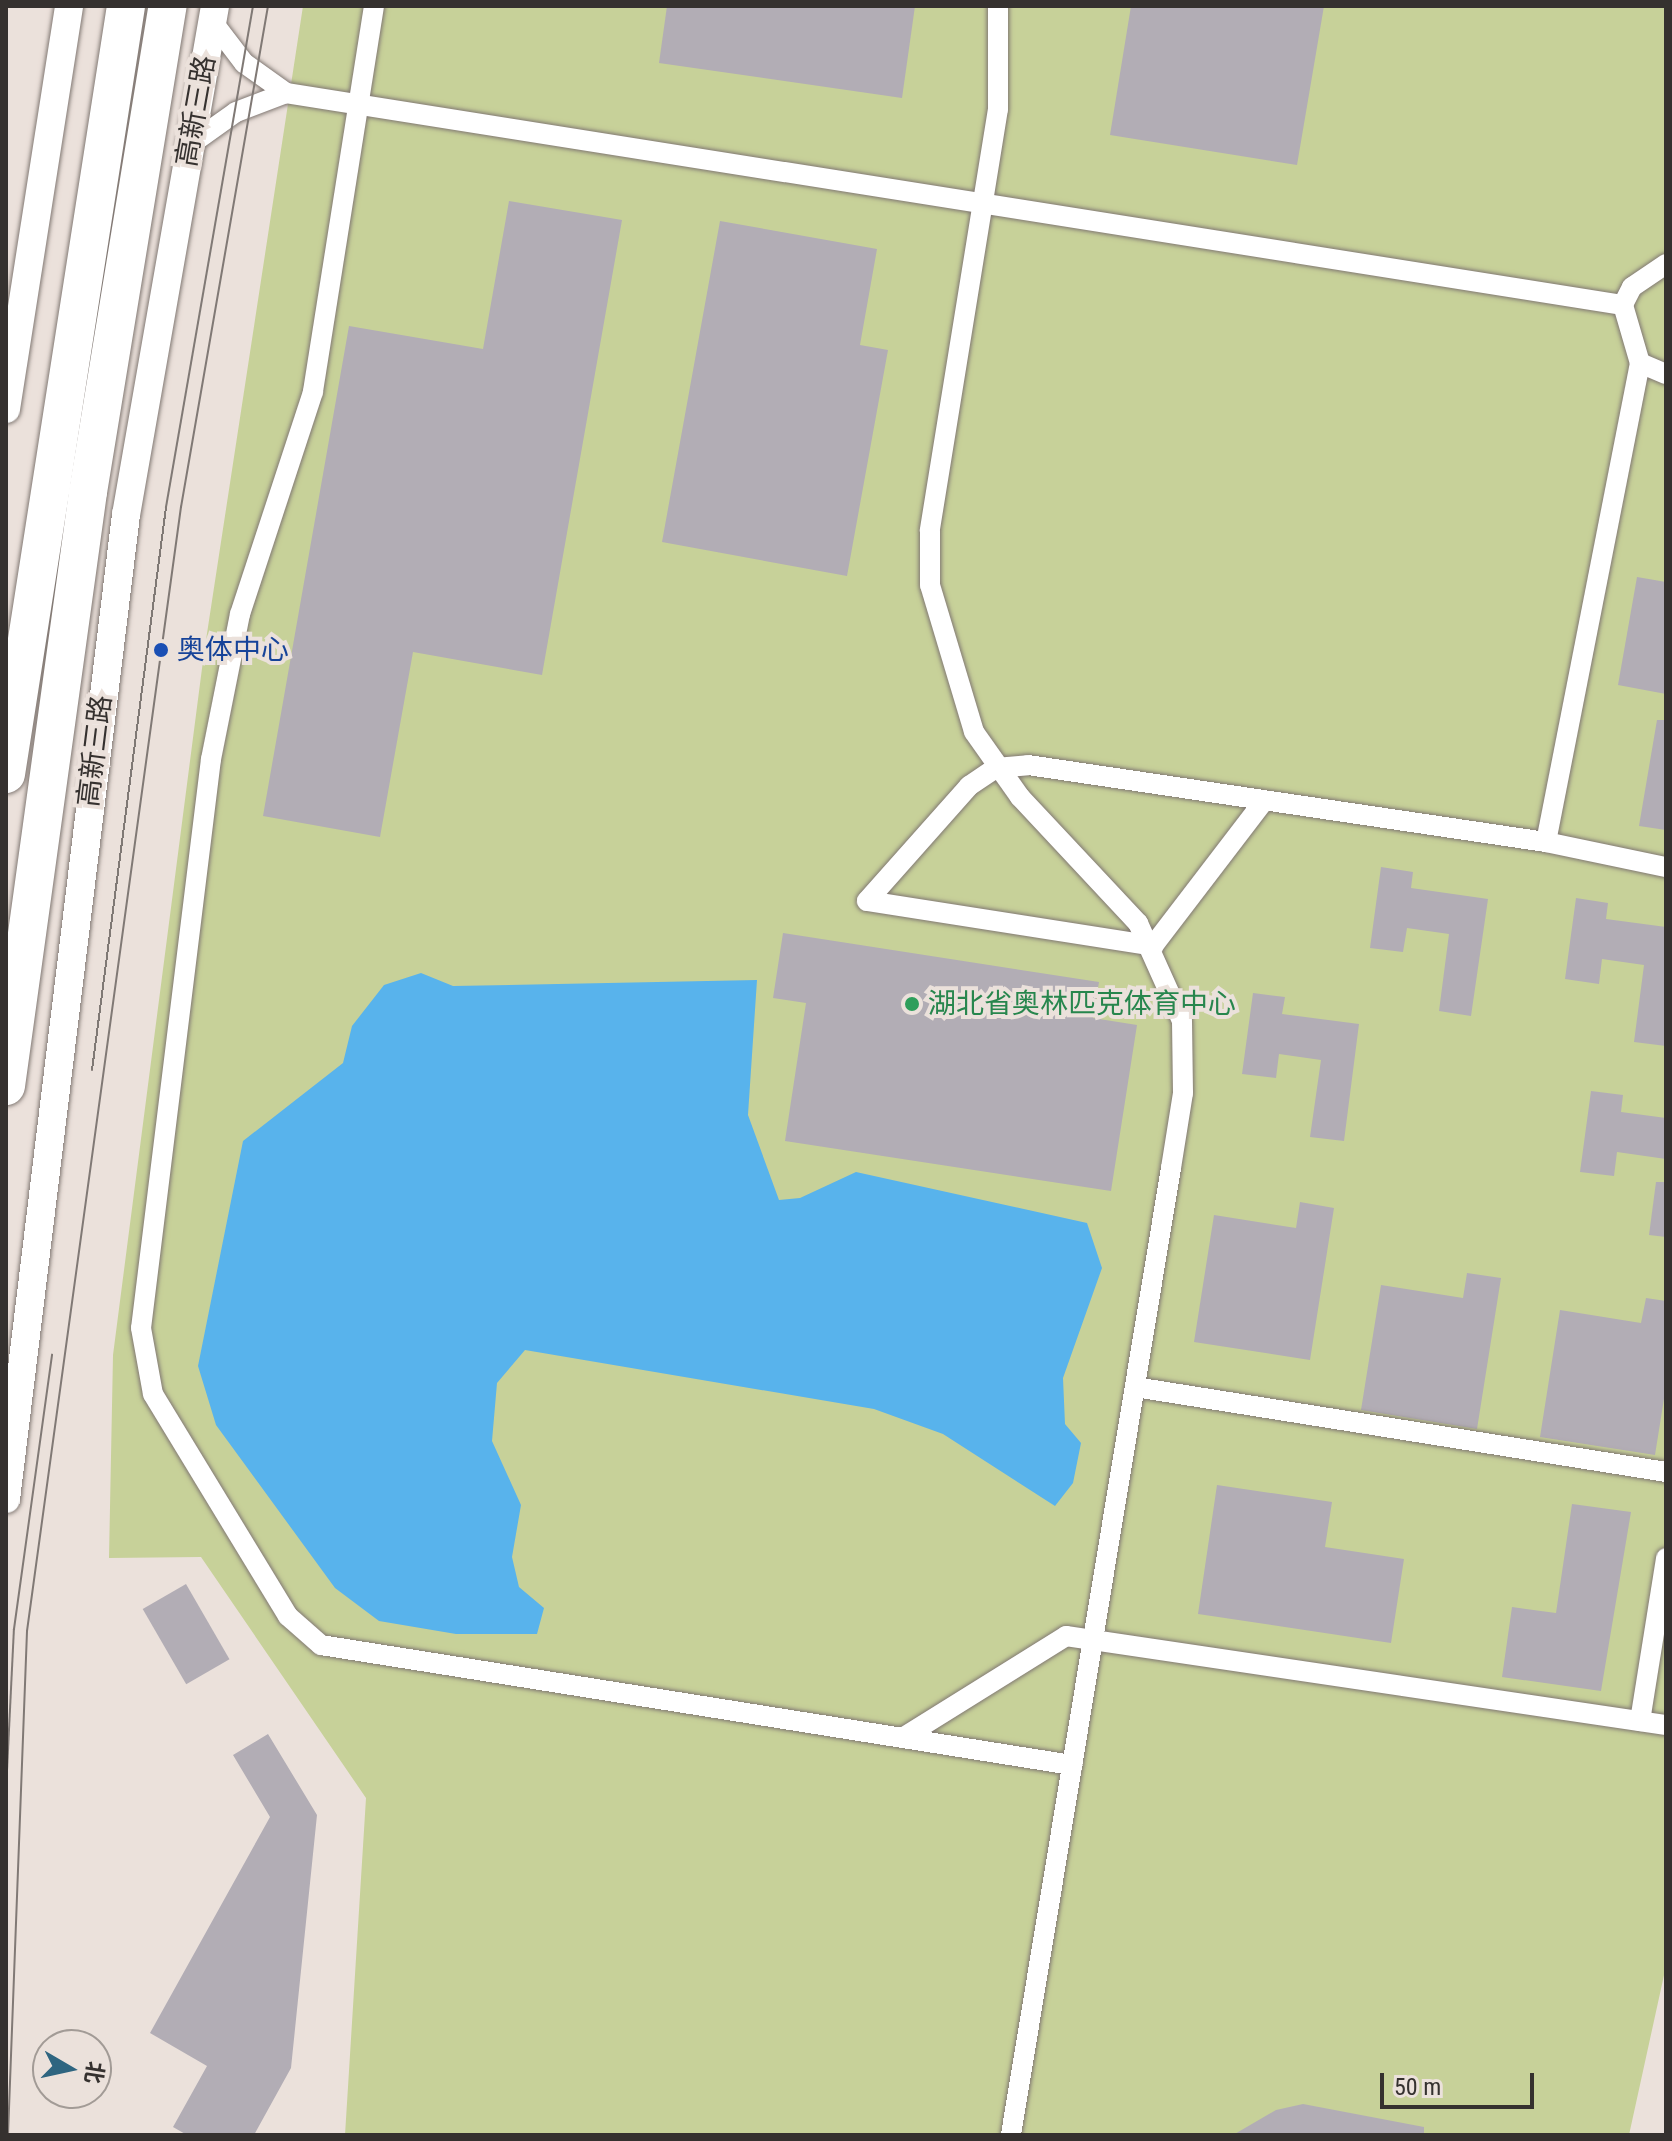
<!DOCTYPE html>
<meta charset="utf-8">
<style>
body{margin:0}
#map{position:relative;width:1672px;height:2141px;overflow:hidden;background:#ebe1db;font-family:"Roboto Condensed","Noto Sans SC",sans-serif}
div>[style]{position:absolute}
.green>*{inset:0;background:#c7d199}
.water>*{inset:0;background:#58b3ec}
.building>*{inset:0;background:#b2adb5;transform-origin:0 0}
.roads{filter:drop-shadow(0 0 2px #817873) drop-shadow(0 0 2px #817873)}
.street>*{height:20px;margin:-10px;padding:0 10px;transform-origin:10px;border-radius:10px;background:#fff}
.secondary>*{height:28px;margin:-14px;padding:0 14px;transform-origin:14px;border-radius:14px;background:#fff}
.highway>*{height:38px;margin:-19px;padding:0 19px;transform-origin:19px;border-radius:19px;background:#fff}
.tram>*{height:2px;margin:-1px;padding:0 1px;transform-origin:1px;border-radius:1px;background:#807975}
.dots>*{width:22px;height:22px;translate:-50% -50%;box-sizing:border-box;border:4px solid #ebe1db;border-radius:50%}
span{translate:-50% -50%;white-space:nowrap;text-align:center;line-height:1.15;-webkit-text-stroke:8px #ebe1db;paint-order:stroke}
.street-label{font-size:28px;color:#35312f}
.transit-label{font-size:28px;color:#164399}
.left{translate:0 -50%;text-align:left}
.leisure-label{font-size:28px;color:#27864d}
.frame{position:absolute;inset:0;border:8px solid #35312f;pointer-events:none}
.north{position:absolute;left:32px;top:2029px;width:80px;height:80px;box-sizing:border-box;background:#ebe1db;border:2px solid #a29b96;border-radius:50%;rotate:99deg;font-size:22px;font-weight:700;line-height:32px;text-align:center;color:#35312f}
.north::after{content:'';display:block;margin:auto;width:28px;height:36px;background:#2e6580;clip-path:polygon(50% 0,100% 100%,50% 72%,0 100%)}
.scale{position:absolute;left:1380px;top:2073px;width:154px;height:36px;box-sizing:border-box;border:4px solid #35312f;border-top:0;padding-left:10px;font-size:24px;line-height:28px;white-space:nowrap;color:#35312f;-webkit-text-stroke:6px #ebe1db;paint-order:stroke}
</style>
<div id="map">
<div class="green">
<div style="clip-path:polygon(303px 6px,1666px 6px,1666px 1966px,1629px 2135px,345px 2135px,366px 1798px,201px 1557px,109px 1558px,113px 1355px,204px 653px)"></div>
</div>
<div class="water">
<div style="clip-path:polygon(421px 973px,453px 986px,757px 980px,748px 1115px,779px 1200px,800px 1198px,856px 1172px,1087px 1223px,1102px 1268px,1063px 1378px,1065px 1424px,1081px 1443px,1073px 1483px,1055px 1506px,943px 1434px,874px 1409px,525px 1350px,497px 1383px,492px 1441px,521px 1505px,512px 1557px,519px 1587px,544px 1608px,537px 1634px,456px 1634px,379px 1621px,335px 1588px,216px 1425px,198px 1366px,243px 1141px,343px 1063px,352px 1026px,384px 985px)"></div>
</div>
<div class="building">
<div style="clip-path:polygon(667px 6px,915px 6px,902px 98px,659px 63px)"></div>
<div style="clip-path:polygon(1131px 6px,1324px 6px,1297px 165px,1110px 135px)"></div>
<div style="clip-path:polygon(509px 201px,622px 220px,542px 675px,413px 652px,380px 837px,263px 816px,349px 326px,483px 349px)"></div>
<div style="clip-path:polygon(720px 221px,877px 249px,860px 345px,888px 350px,847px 576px,662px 542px)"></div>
<div style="clip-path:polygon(1637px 577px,1666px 582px,1666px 694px,1618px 685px)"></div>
<div style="clip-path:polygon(1657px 720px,1666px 720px,1666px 830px,1639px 826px)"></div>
<div style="clip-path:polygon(1381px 867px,1413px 872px,1411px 888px,1488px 899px,1471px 1016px,1439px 1011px,1449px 934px,1407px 928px,1403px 952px,1370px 948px)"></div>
<div style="clip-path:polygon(1576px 898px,1608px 903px,1606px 919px,1666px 927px,1666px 1046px,1634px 1042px,1644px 965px,1602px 959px,1599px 984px,1565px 979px)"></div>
<div style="clip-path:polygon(783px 933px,1099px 982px,1093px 1018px,1137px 1025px,1111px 1191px,785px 1141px,806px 1003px,773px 998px)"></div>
<div style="clip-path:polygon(1253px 993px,1285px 997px,1282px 1014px,1359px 1024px,1344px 1141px,1310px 1137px,1321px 1060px,1279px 1054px,1276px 1078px,1242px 1074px)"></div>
<div style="clip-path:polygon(1591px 1091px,1623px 1095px,1621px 1112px,1666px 1118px,1666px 1159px,1617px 1152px,1614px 1176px,1580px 1172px)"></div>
<div style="clip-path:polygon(1656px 1182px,1666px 1182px,1666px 1237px,1649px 1235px)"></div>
<div style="clip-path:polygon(1300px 1202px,1334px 1208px,1310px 1360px,1194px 1342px,1214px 1215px,1296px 1228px)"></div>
<div style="clip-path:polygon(1467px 1273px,1501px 1278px,1477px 1429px,1361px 1410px,1381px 1285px,1463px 1298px)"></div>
<div style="clip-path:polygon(1646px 1298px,1666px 1301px,1666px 1386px,1655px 1455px,1540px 1437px,1560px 1310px,1641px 1323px)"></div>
<div style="clip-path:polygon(1217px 1485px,1332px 1502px,1325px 1547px,1404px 1559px,1391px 1643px,1198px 1614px)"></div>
<div style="clip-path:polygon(1572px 1504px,1631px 1512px,1601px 1691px,1502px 1677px,1512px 1607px,1556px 1613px)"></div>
<div style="left:186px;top:1584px;width:87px;height:50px;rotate:60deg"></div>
<div style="clip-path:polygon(268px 1734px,317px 1815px,291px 2068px,254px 2135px,187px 2135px,173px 2127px,207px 2066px,150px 2033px,270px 1817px,233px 1755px)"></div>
<div style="clip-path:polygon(1303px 2104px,1424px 2127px,1424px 2135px,1233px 2135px,1276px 2110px)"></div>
</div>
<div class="roads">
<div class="street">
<div style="left:374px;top:6px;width:391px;rotate:99deg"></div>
<div style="left:313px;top:392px;width:234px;rotate:108.2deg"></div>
<div style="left:240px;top:614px;width:148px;rotate:101.3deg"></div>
<div style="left:211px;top:759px;width:573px;rotate:97.01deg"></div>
<div style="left:141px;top:1328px;width:67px;rotate:79.7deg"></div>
<div style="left:153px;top:1394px;width:260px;rotate:58.7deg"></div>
<div style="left:288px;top:1616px;width:44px;rotate:41.3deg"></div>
<div style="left:321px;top:1645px;width:761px;rotate:9.08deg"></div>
<div style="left:998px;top:6px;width:103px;rotate:90deg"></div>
<div style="left:998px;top:109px;width:427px;rotate:99.2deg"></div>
<div style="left:930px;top:531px;width:54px;rotate:90deg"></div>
<div style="left:930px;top:585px;width:153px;rotate:73.3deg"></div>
<div style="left:974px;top:732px;width:80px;rotate:54.7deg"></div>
<div style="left:1020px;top:797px;width:173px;rotate:46.9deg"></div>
<div style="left:1138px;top:923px;width:107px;rotate:65.8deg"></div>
<div style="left:1182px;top:1021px;width:72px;rotate:89.2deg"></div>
<div style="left:1183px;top:1093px;width:76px;rotate:99.1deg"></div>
<div style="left:1171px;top:1168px;width:980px;rotate:99.4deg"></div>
<div style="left:212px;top:21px;width:53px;rotate:52.7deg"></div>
<div style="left:244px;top:63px;width:52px;rotate:35.5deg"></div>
<div style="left:286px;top:93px;width:1354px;rotate:9.01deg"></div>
<div style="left:191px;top:144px;width:55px;rotate:-35.4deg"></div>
<div style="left:236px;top:112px;width:53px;rotate:-20.8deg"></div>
<div style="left:1666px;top:264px;width:41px;rotate:145.9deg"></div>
<div style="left:1632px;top:287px;width:20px;rotate:117deg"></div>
<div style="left:1623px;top:305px;width:60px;rotate:73.7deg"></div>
<div style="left:1640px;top:363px;width:28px;rotate:23deg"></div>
<div style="left:1546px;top:842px;width:488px;rotate:-78.9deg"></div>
<div style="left:867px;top:901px;width:154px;rotate:-48.4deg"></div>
<div style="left:969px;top:786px;width:32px;rotate:-34deg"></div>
<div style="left:996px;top:768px;width:32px;rotate:-5deg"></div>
<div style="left:1028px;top:765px;width:524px;rotate:8.46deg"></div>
<div style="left:1546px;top:842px;width:123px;rotate:11.8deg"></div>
<div style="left:867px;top:901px;width:290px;rotate:8.9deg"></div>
<div style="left:1153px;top:946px;width:181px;rotate:-52.6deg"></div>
<div style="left:1135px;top:1387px;width:538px;rotate:9.09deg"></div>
<div style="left:1640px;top:1721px;width:165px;rotate:-80.9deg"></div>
<div style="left:904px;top:1737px;width:191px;rotate:-31.9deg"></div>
<div style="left:1066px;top:1636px;width:607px;rotate:8.44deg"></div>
</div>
<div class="secondary">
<div style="left:6px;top:409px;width:408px;rotate:-81.1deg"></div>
<div style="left:6px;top:1499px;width:991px;rotate:-83.05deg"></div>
<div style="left:126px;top:515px;width:517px;rotate:-80.08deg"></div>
</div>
<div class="highway">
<div style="left:6px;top:774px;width:777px;rotate:-81.12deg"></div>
<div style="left:6px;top:1086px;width:600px;rotate:-82.14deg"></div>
<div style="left:88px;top:492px;width:493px;rotate:-80.7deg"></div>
</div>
</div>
<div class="tram">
<div style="left:92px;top:1070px;width:568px;rotate:-82.51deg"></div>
<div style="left:166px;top:507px;width:508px;rotate:-80.15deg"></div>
<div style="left:6px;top:1791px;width:162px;rotate:-87.2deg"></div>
<div style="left:14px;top:1629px;width:277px;rotate:-82.1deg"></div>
<div style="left:8px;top:2135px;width:504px;rotate:-87.84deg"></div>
<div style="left:27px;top:1631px;width:1135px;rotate:-82.2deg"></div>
<div style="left:181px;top:507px;width:508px;rotate:-80.15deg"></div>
</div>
<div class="dots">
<div style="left:161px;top:650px;background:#1a4fb4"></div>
<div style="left:912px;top:1004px;background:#2e9e5b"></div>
</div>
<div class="street-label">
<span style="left:196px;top:111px;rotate:-80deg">高新三路</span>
<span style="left:95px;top:751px;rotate:-83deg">高新三路</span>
</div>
<div class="transit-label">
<span class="left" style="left:177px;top:650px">奥体中心</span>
</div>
<div class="leisure-label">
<span class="left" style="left:928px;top:1004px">湖北省奥林匹克体育中心</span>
</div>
<div class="frame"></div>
<div class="north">北</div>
<div class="scale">50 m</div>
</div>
